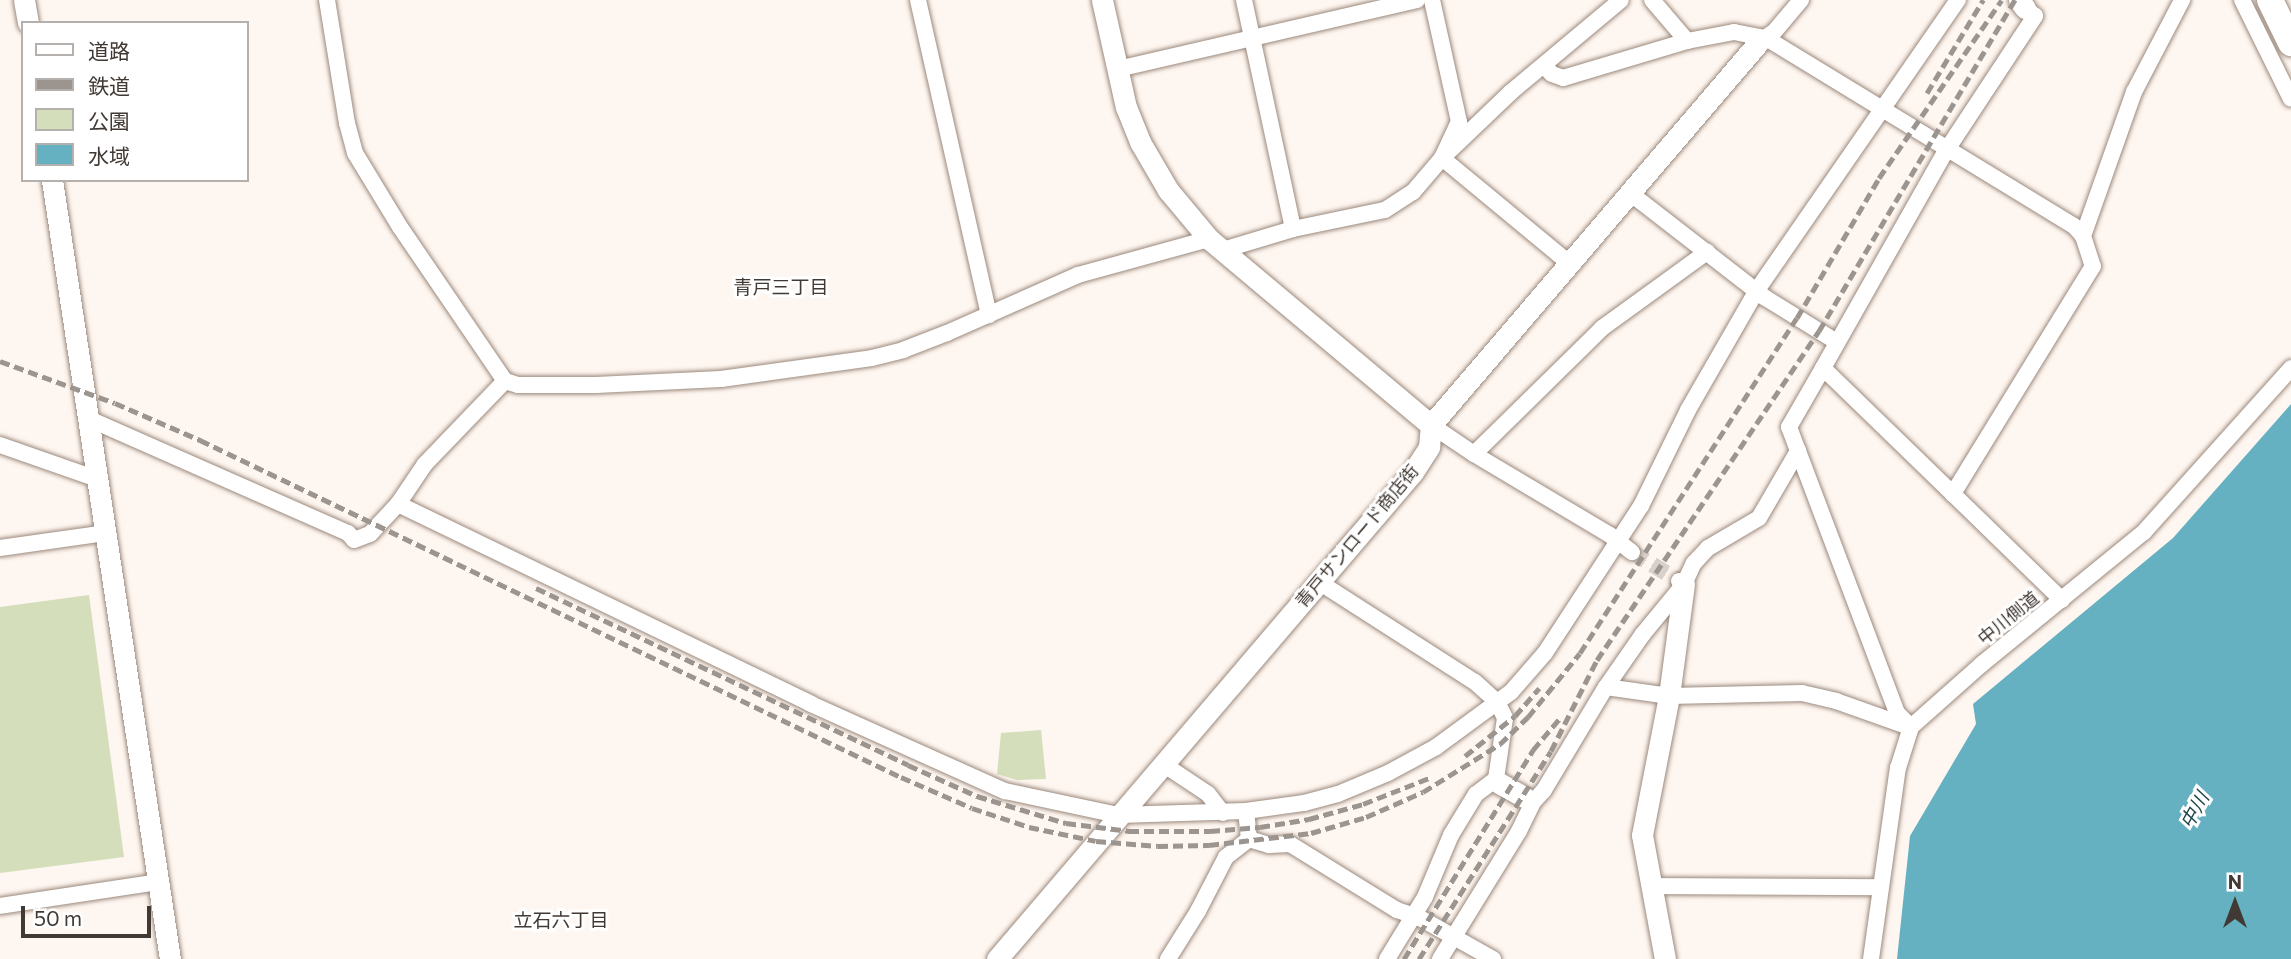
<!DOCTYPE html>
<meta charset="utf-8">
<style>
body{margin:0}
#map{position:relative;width:2291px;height:959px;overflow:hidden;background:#fef6f0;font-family:Commissioner,"Noto Sans JP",sans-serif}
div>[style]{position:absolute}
.green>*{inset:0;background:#d5deba}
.water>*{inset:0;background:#65b1c2}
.minor-tunnel>*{height:16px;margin-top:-8px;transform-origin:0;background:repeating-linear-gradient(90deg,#d8d0ca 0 16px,transparent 0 24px)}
.roads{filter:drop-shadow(0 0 2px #9b897c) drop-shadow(0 0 2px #9b897c)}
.minor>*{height:16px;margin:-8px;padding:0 8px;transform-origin:8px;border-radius:8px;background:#fff}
.tertiary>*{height:21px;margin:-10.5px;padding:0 10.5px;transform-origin:10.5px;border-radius:10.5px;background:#fff}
.primary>*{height:26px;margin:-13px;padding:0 13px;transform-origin:13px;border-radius:13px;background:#fff}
.rail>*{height:5px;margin-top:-2.5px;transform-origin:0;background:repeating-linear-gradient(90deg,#9c948e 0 10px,transparent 0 15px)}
span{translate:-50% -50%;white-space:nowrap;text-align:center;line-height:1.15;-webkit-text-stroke:6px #fff;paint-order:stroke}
.street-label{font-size:18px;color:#413934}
.neighbourhood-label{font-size:19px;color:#413934}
.water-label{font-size:19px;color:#1e434b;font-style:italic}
.legend{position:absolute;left:21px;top:21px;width:228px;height:161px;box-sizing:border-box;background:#fff;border:2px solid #b3b0ae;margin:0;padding:9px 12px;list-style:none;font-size:21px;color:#413934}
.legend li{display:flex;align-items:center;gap:14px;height:35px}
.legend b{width:35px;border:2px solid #b3b0ae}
.north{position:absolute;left:2200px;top:868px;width:70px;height:70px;-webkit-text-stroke:5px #fff;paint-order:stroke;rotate:0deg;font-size:19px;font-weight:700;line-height:28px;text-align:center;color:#413934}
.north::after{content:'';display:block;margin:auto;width:24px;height:32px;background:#413934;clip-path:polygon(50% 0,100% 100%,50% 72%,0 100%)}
.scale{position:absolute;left:21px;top:906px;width:130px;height:32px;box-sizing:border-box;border:4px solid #413934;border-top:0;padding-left:9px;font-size:21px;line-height:24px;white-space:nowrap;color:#413934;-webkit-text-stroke:5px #fff;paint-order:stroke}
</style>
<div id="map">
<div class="green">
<div style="clip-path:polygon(89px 595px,124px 857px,0 873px,0 607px)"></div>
<div style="clip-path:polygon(1041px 730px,1046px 779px,1017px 780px,997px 774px,1001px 733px)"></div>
</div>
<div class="water">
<div style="clip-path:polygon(2291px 404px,2291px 959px,1897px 959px,1910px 836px,1976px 724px,1973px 704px,2173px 538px)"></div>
</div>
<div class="minor-tunnel">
<div style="left:1632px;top:552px;width:55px;rotate:31.7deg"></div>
</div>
<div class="roads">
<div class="minor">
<div style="left:327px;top:0;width:125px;rotate:80.8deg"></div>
<div style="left:347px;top:123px;width:31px;rotate:75deg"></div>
<div style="left:355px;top:153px;width:87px;rotate:58.7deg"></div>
<div style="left:400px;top:227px;width:186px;rotate:55.7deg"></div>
<div style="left:505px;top:381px;width:14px;rotate:17deg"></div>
<div style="left:518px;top:385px;width:78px"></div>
<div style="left:596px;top:385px;width:125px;rotate:-2.7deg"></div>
<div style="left:721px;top:379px;width:152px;rotate:-7.9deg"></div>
<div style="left:872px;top:358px;width:32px;rotate:-14deg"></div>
<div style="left:903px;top:350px;width:47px;rotate:-21.1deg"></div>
<div style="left:947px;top:333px;width:143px;rotate:-23.9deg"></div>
<div style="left:1078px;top:275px;width:136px;rotate:-15.4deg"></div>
<div style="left:918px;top:0;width:323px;rotate:77.3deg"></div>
<div style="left:1244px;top:0;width:234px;rotate:77.9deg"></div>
<div style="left:1432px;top:0;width:134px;rotate:77.5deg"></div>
<div style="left:1652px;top:0;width:54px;rotate:49.5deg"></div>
<div style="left:2242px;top:0;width:110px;rotate:63.7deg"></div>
<div style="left:1759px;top:42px;width:18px;rotate:-34deg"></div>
<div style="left:1774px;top:32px;width:42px;rotate:-49.8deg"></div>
<div style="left:1544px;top:66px;width:11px;rotate:45deg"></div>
<div style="left:1552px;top:74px;width:12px;rotate:20deg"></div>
<div style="left:1563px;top:78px;width:129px;rotate:-16.6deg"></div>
<div style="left:1687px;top:41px;width:48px;rotate:-10.8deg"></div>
<div style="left:1734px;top:32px;width:33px;rotate:11deg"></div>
<div style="left:1766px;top:38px;width:361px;rotate:31.4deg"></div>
<div style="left:2074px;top:226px;width:13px;rotate:48deg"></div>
<div style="left:2083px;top:236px;width:32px;rotate:72deg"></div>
<div style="left:2093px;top:266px;width:268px;rotate:121.6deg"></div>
<div style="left:1953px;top:494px;width:152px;rotate:44.2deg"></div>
<div style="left:1118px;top:69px;width:307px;rotate:-13deg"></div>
<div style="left:1630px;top:193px;width:170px;rotate:37.8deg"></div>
<div style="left:1764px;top:297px;width:86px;rotate:31.7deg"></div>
<div style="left:2083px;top:236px;width:153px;rotate:-70.5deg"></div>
<div style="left:2134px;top:92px;width:104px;rotate:-62.4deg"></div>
<div style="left:1223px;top:250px;width:73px;rotate:-16.7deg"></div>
<div style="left:1293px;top:229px;width:94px;rotate:-11.7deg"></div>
<div style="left:1385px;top:210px;width:33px;rotate:-33deg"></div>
<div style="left:1413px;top:192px;width:45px;rotate:-49.5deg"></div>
<div style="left:1442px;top:158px;width:40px;rotate:-65deg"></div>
<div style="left:1569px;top:263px;width:165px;rotate:-140.4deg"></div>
<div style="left:1442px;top:158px;width:95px;rotate:-43.7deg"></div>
<div style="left:1511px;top:92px;width:143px;rotate:-39.9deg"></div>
<div style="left:1823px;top:368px;width:68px;rotate:120deg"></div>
<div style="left:1789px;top:427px;width:306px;rotate:69.3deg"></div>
<div style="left:1897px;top:713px;width:20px;rotate:45deg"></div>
<div style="left:87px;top:418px;width:285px;rotate:23.8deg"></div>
<div style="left:348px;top:533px;width:9px;rotate:49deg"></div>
<div style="left:354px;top:540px;width:17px;rotate:-21deg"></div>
<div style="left:370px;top:534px;width:41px;rotate:-47deg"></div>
<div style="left:398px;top:504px;width:48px;rotate:-56deg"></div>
<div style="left:425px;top:464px;width:115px;rotate:-46.1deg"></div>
<div style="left:1431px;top:425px;width:52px;rotate:34deg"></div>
<div style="left:1474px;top:454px;width:158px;rotate:30.8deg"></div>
<div style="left:1610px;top:535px;width:28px;rotate:38deg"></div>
<div style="left:0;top:445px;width:103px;rotate:19.3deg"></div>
<div style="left:1474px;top:454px;width:180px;rotate:-44.5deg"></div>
<div style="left:1602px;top:328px;width:130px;rotate:-35.9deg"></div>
<div style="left:1953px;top:494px;width:181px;rotate:-135.9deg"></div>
<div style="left:1823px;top:368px;width:249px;rotate:-60.5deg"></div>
<div style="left:1946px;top:151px;width:162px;rotate:-56.6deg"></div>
<div style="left:2035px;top:16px;width:13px;rotate:-141deg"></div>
<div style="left:398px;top:504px;width:459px;rotate:25.8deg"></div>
<div style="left:811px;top:704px;width:213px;rotate:24.2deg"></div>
<div style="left:1005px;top:791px;width:116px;rotate:12deg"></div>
<div style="left:1118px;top:815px;width:128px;rotate:-1.8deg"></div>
<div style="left:1246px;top:811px;width:59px;rotate:-7.9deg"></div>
<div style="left:1304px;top:803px;width:35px;rotate:-15deg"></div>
<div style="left:1338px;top:794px;width:54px;rotate:-22.8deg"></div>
<div style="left:1388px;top:773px;width:55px;rotate:-28.4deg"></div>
<div style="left:1436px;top:747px;width:93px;rotate:-36.3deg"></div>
<div style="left:1511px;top:692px;width:52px;rotate:-48.9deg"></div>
<div style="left:1545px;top:653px;width:176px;rotate:-56.9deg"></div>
<div style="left:1641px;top:506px;width:107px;rotate:-63.9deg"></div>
<div style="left:1688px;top:410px;width:138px;rotate:-60.1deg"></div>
<div style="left:1757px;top:290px;width:353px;rotate:-55.3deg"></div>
<div style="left:0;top:548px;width:106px;rotate:-8.1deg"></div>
<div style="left:1679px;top:581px;width:6px;rotate:31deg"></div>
<div style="left:1684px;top:584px;width:23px;rotate:-65deg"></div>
<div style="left:1694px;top:563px;width:21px;rotate:-47deg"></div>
<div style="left:1708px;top:548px;width:59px;rotate:-30.5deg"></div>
<div style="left:1759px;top:518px;width:78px;rotate:-59.8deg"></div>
<div style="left:1319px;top:582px;width:185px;rotate:32.7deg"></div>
<div style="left:1475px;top:682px;width:30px;rotate:42deg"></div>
<div style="left:1497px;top:702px;width:18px;rotate:63deg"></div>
<div style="left:1505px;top:718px;width:62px;rotate:98.4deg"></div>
<div style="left:1496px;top:779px;width:25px;rotate:143deg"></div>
<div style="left:1476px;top:794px;width:48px;rotate:121.4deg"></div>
<div style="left:1451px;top:835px;width:67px;rotate:112.8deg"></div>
<div style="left:1425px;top:897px;width:73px;rotate:121.5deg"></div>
<div style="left:1606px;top:687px;width:64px;rotate:8.1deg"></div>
<div style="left:1669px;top:696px;width:133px;rotate:-1.3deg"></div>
<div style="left:1802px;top:693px;width:35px;rotate:13deg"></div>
<div style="left:1836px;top:701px;width:77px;rotate:19.6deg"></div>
<div style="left:1163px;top:764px;width:54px;rotate:33.7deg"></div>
<div style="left:1208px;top:794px;width:24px;rotate:52deg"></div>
<div style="left:1249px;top:839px;width:21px;rotate:17deg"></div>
<div style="left:1269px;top:845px;width:21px;rotate:-3deg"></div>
<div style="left:1290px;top:844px;width:126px;rotate:31.7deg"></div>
<div style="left:1397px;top:910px;width:24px;rotate:19deg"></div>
<div style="left:1420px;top:918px;width:84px;rotate:29.3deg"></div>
<div style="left:1651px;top:886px;width:228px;rotate:0.3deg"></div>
<div style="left:0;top:906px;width:160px;rotate:-8.6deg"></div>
<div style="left:1168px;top:959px;width:57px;rotate:-58deg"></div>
<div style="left:1198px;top:911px;width:61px;rotate:-62.6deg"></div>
<div style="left:1226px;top:857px;width:29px;rotate:-38deg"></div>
<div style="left:1249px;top:839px;width:28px;rotate:-96deg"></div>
<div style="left:1440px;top:959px;width:150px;rotate:-58.3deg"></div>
<div style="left:1519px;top:831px;width:32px;rotate:-64deg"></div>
<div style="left:1533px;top:802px;width:16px;rotate:-47deg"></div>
<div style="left:1544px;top:790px;width:120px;rotate:-59deg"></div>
<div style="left:1606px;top:687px;width:65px;rotate:-55.1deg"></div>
<div style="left:1643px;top:634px;width:65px;rotate:-50.6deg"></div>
<div style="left:1871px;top:959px;width:193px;rotate:-82deg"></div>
<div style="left:1898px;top:768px;width:43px;rotate:-72.4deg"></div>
<div style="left:1911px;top:727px;width:95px;rotate:-41.6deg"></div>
<div style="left:1982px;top:664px;width:209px;rotate:-39.2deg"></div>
<div style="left:2144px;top:532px;width:220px;rotate:-48.1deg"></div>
</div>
<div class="tertiary">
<div style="left:24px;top:0;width:23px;rotate:80deg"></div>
<div style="left:1102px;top:0;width:110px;rotate:77.4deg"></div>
<div style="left:1126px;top:107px;width:38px;rotate:68deg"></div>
<div style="left:1140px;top:142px;width:56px;rotate:59.7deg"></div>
<div style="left:1168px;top:190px;width:64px;rotate:50.1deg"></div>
<div style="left:1209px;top:239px;width:290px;rotate:40deg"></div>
<div style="left:2019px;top:0;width:10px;rotate:53deg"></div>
<div style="left:52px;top:180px;width:788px;rotate:81.39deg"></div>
<div style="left:1499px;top:783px;width:29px;rotate:29deg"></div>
<div style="left:997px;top:959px;width:640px;rotate:-49.5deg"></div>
<div style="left:1413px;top:472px;width:30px;rotate:-57deg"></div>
<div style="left:1429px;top:447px;width:22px;rotate:-85deg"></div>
<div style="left:1431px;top:425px;width:503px;rotate:-49.44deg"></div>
<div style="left:1665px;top:959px;width:126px;rotate:-100.5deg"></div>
<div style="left:1642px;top:835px;width:142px;rotate:-79deg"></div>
<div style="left:1669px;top:696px;width:113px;rotate:-82.4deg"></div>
</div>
<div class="primary">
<div style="left:2270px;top:0;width:48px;rotate:64deg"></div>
</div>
</div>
<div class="rail">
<div style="left:1927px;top:93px;width:109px;rotate:-58.9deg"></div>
<div style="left:0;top:361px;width:122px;rotate:20.1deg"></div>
<div style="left:115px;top:403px;width:93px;rotate:23.5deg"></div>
<div style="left:200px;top:440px;width:778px;rotate:25.68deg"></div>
<div style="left:901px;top:777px;width:77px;rotate:23.6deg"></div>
<div style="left:972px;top:808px;width:60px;rotate:18.4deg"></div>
<div style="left:1029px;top:827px;width:68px;rotate:11.8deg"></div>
<div style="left:1096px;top:841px;width:62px;rotate:4.6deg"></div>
<div style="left:1158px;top:846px;width:51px;rotate:-1.1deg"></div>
<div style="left:1209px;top:845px;width:103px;rotate:-6.7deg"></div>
<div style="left:1311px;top:833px;width:57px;rotate:-16.2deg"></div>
<div style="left:1366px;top:817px;width:62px;rotate:-23.7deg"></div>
<div style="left:1423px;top:792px;width:91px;rotate:-31.9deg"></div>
<div style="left:1500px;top:744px;width:39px;rotate:-44deg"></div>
<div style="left:1528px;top:717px;width:82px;rotate:-50.9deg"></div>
<div style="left:1580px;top:653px;width:399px;rotate:-57.1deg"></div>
<div style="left:1797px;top:318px;width:162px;rotate:-59.6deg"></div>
<div style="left:1879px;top:178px;width:216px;rotate:-55.4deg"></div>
<div style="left:536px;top:588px;width:412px;rotate:25.4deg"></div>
<div style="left:908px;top:765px;width:76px;rotate:24.2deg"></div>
<div style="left:977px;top:796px;width:93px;rotate:16.9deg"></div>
<div style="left:1066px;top:823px;width:64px;rotate:7.2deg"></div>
<div style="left:1129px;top:831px;width:81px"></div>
<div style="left:1210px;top:831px;width:50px;rotate:-4.6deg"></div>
<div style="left:1260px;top:827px;width:50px;rotate:-9.3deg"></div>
<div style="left:1309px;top:819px;width:56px;rotate:-15.5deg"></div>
<div style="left:1363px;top:804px;width:71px;rotate:-21.5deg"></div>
<div style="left:1465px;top:756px;width:64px;rotate:-38.7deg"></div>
<div style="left:1515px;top:716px;width:37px;rotate:-49deg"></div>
<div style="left:1404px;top:959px;width:246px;rotate:-58.3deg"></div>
<div style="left:1533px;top:750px;width:43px;rotate:-49.7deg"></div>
<div style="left:1419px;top:959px;width:246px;rotate:-57.6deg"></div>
<div style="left:1551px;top:751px;width:102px;rotate:-63.2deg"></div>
<div style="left:1597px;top:660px;width:397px;rotate:-56deg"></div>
<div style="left:1819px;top:331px;width:385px;rotate:-59.4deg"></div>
</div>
<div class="street-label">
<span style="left:1357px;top:536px;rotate:-50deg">青戸サンロード商店街</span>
<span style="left:2008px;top:618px;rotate:-39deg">中川側道</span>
</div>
<div class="neighbourhood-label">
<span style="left:781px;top:287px">青戸三丁目</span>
<span style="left:561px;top:920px">立石六丁目</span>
</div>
<div class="water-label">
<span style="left:2194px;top:810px;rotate:-61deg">中川</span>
</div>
<ul class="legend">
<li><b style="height:9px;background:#fff"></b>道路</li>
<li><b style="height:9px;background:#9c948e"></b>鉄道</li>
<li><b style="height:19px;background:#d5deba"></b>公園</li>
<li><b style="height:19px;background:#65b1c2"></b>水域</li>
</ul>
<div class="north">N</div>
<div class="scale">50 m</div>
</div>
